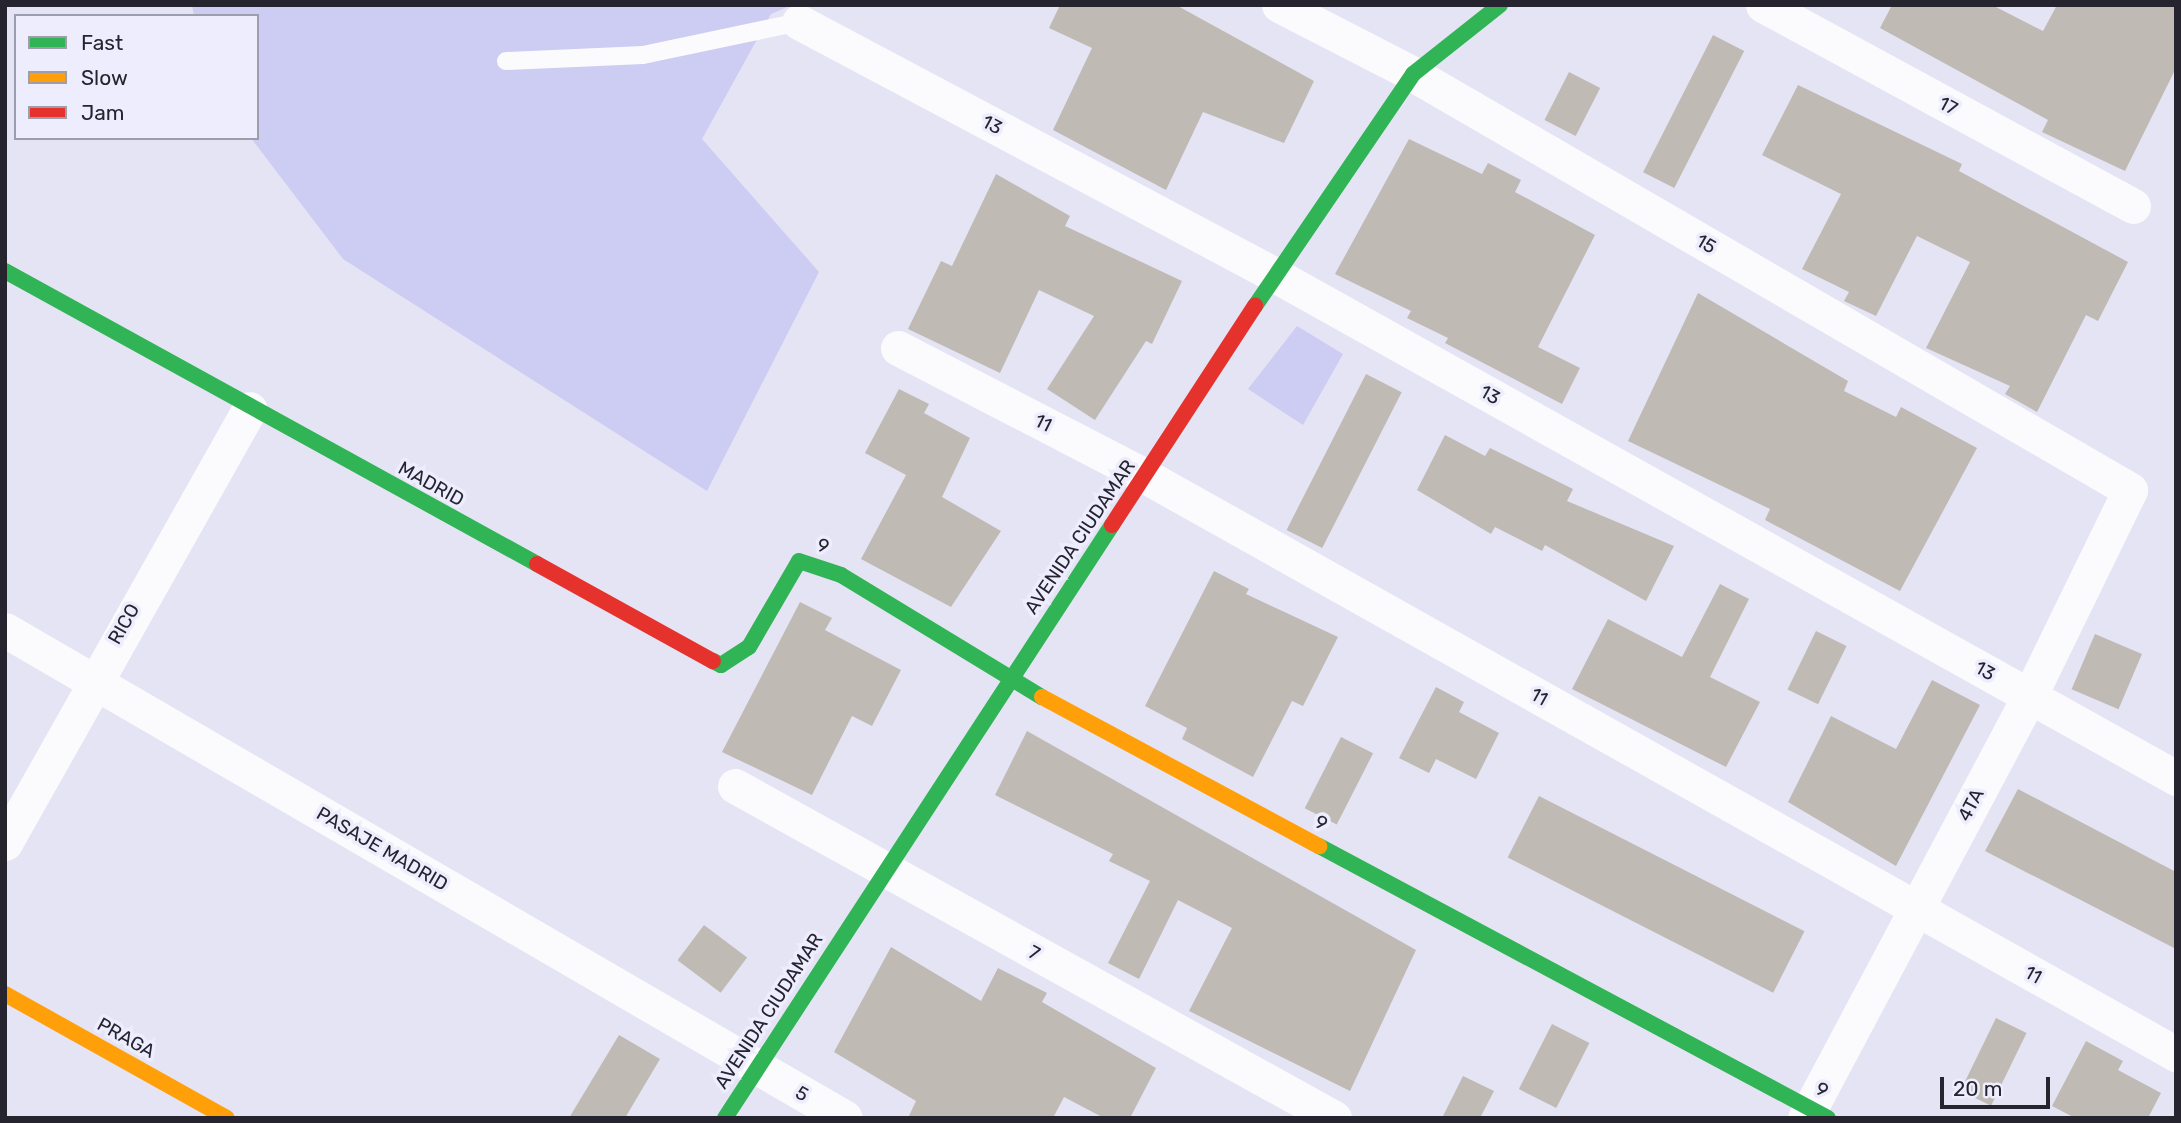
<!DOCTYPE html>
<style>
body{margin:0}
#map{position:relative;width:2181px;height:1123px;overflow:hidden;background:#e5e4f5;font-family:Rubik,sans-serif}
div>[style]{position:absolute}
.green>*{inset:0;background:#cdccf2}
.building>*{inset:0;background:#c0bab4;transform-origin:0 0}
.lane>*{height:18px;margin:-9px;padding:0 9px;transform-origin:9px;border-radius:9px;background:#fbfbfe}
.street>*{height:35px;margin:-17.5px;padding:0 17.5px;transform-origin:17.5px;border-radius:17.5px;background:#fbfbfe}
.fast>*{height:16px;margin:-8px;padding:0 8px;transform-origin:8px;border-radius:8px;background:#30b455}
.slow>*{height:16px;margin:-8px;padding:0 8px;transform-origin:8px;border-radius:8px;background:#ff9f0a}
.jam>*{height:16px;margin:-8px;padding:0 8px;transform-origin:8px;border-radius:8px;background:#e5322d}
span{translate:-50% -50%;white-space:nowrap;text-align:center;line-height:1.15;-webkit-text-stroke:7px #ededfe;paint-order:stroke}
.street-label{font-size:19px;color:#25242f}
.frame{position:absolute;inset:0;border:7px solid #25242f;pointer-events:none}
.legend{position:absolute;left:14px;top:14px;width:245px;height:126px;box-sizing:border-box;background:#ededfe;border:2px solid #9d9dab;margin:0;padding:9px 12px;list-style:none;font-size:21px;color:#25242f}
.legend li{display:flex;align-items:center;gap:14px;height:35px}
.legend b{width:35px;border:2px solid #9d9dab}
.scale{position:absolute;left:1940px;top:1077px;width:110px;height:32px;box-sizing:border-box;border:4px solid #25242f;border-top:0;padding-left:9px;font-size:21px;line-height:24px;white-space:nowrap;color:#25242f;-webkit-text-stroke:5px #ededfe;paint-order:stroke}
</style>
<div id="map">
<div class="green">
<div style="clip-path:polygon(192px 5px,792px 5px,771px 14px,702px 139px,819px 272px,707px 491px,343px 259px,251px 138px,257px 138px,257px 16px,194px 16px)"></div>
<div style="clip-path:polygon(1297px 326px,1343px 354px,1303px 425px,1248px 389px)"></div>
</div>
<div class="building">
<div style="clip-path:polygon(1060px 5px,1176px 5px,1314px 81px,1284px 143px,1203px 112px,1166px 190px,1053px 130px,1092px 48px,1049px 28px)"></div>
<div style="clip-path:polygon(1892px 5px,1992px 5px,2043px 31px,2057px 5px,2176px 5px,2176px 68px,2125px 171px,2042px 132px,2048px 120px,1880px 28px)"></div>
<div style="left:1713px;top:35px;width:35px;height:154px;rotate:27deg"></div>
<div style="left:1569px;top:72px;width:35px;height:54px;rotate:27deg"></div>
<div style="clip-path:polygon(1798px 85px,1962px 164px,1959px 171px,2128px 262px,2098px 321px,2086px 315px,2037px 412px,2005px 394px,2010px 386px,1926px 348px,1970px 262px,1917px 236px,1876px 316px,1844px 301px,1849px 292px,1802px 269px,1841px 194px,1762px 155px)"></div>
<div style="clip-path:polygon(1409px 139px,1482px 174px,1488px 163px,1521px 180px,1515px 192px,1595px 235px,1538px 347px,1580px 368px,1562px 404px,1445px 343px,1448px 338px,1407px 318px,1411px 311px,1335px 274px)"></div>
<div style="clip-path:polygon(996px 174px,1070px 216px,1065px 226px,1182px 281px,1152px 344px,1146px 341px,1095px 420px,1047px 389px,1094px 316px,1039px 290px,1000px 373px,908px 329px,941px 261px,952px 266px)"></div>
<div style="clip-path:polygon(1698px 293px,1848px 381px,1844px 391px,1896px 417px,1901px 407px,1977px 448px,1900px 591px,1765px 520px,1770px 509px,1628px 441px)"></div>
<div style="left:1366px;top:374px;width:40px;height:175px;rotate:27deg"></div>
<div style="clip-path:polygon(899px 389px,929px 404px,924px 413px,970px 438px,942px 497px,1001px 531px,951px 607px,861px 559px,906px 475px,865px 453px)"></div>
<div style="clip-path:polygon(1445px 435px,1485px 456px,1490px 448px,1573px 489px,1567px 501px,1674px 546px,1646px 601px,1545px 545px,1542px 551px,1495px 527px,1491px 534px,1417px 490px)"></div>
<div style="clip-path:polygon(1214px 571px,1249px 589px,1246px 594px,1338px 637px,1303px 706px,1292px 701px,1253px 777px,1182px 739px,1187px 728px,1145px 706px)"></div>
<div style="clip-path:polygon(1720px 584px,1749px 599px,1710px 677px,1760px 702px,1726px 767px,1572px 689px,1608px 619px,1682px 657px)"></div>
<div style="clip-path:polygon(800px 602px,832px 618px,825px 630px,901px 670px,872px 726px,852px 716px,812px 795px,722px 752px)"></div>
<div style="left:1816px;top:631px;width:34px;height:65px;rotate:26deg"></div>
<div style="left:2095px;top:634px;width:51px;height:60px;rotate:23deg"></div>
<div style="clip-path:polygon(1932px 680px,1980px 705px,1896px 866px,1788px 802px,1831px 716px,1896px 749px)"></div>
<div style="clip-path:polygon(1436px 687px,1464px 702px,1459px 712px,1499px 733px,1476px 779px,1436px 759px,1429px 773px,1399px 758px)"></div>
<div style="clip-path:polygon(1027px 731px,1416px 950px,1350px 1091px,1189px 1011px,1232px 928px,1178px 900px,1139px 979px,1108px 963px,1150px 881px,1109px 861px,1113px 854px,995px 795px)"></div>
<div style="left:1341px;top:737px;width:36px;height:80px;rotate:27deg"></div>
<div style="clip-path:polygon(2018px 789px,2176px 872px,2176px 949px,1985px 851px)"></div>
<div style="left:1539px;top:796px;width:298px;height:69px;rotate:27deg"></div>
<div style="left:704px;top:925px;width:54px;height:44px;rotate:37deg"></div>
<div style="clip-path:polygon(891px 947px,981px 1001px,998px 968px,1047px 993px,1042px 1002px,1156px 1068px,1130px 1118px,1104px 1118px,1064px 1097px,1053px 1118px,908px 1118px,916px 1101px,834px 1052px)"></div>
<div style="left:1996px;top:1018px;width:34px;height:81px;rotate:26deg"></div>
<div style="left:1552px;top:1024px;width:42px;height:73px;rotate:27deg"></div>
<div style="clip-path:polygon(619px 1035px,660px 1059px,625px 1118px,569px 1118px)"></div>
<div style="clip-path:polygon(2086px 1041px,2123px 1061px,2118px 1070px,2161px 1093px,2148px 1118px,2075px 1118px,2052px 1106px)"></div>
<div style="clip-path:polygon(1463px 1076px,1494px 1091px,1480px 1118px,1442px 1118px)"></div>
</div>
<div class="lane">
<div style="left:506px;top:61px;width:137px;rotate:-2.5deg"></div>
<div style="left:643px;top:55px;width:159px;rotate:-11.9deg"></div>
</div>
<div class="street">
<div style="left:1279px;top:5px;width:151px;rotate:27.2deg"></div>
<div style="left:1413px;top:74px;width:829px;rotate:30.12deg"></div>
<div style="left:2130px;top:490px;width:228px;rotate:116deg"></div>
<div style="left:2030px;top:695px;width:479px;rotate:118deg"></div>
<div style="left:1763px;top:5px;width:421px;rotate:28.5deg"></div>
<div style="left:799px;top:22px;width:539px;rotate:27.99deg"></div>
<div style="left:1275px;top:275px;width:1032px;rotate:29.17deg"></div>
<div style="left:898px;top:348px;width:280px;rotate:27.4deg"></div>
<div style="left:1147px;top:477px;width:1180px;rotate:29.28deg"></div>
<div style="left:5px;top:630px;width:971px;rotate:30.15deg"></div>
<div style="left:735px;top:786px;width:685px;rotate:29deg"></div>
<div style="left:5px;top:843px;width:498px;rotate:-60.6deg"></div>
</div>
<div class="fast">
<div style="left:5px;top:271px;width:607px;rotate:28.84deg"></div>
<div style="left:1255px;top:306px;width:281px;rotate:-55.7deg"></div>
<div style="left:1413px;top:74px;width:111px;rotate:-38.4deg"></div>
<div style="left:713px;top:661px;width:9px;rotate:27deg"></div>
<div style="left:721px;top:665px;width:33px;rotate:-33deg"></div>
<div style="left:749px;top:647px;width:99px;rotate:-59.8deg"></div>
<div style="left:799px;top:561px;width:44px;rotate:18.4deg"></div>
<div style="left:841px;top:575px;width:235px;rotate:31.3deg"></div>
<div style="left:1319px;top:846px;width:577px;rotate:28.12deg"></div>
<div style="left:725px;top:1118px;width:708px;rotate:-56.87deg"></div>
</div>
<div class="slow">
<div style="left:1042px;top:697px;width:315px;rotate:28.3deg"></div>
<div style="left:5px;top:994px;width:254px;rotate:29.2deg"></div>
</div>
<div class="jam">
<div style="left:1112px;top:525px;width:262px;rotate:-56.9deg"></div>
<div style="left:537px;top:564px;width:201px;rotate:28.9deg"></div>
</div>
<div class="street-label">
<span style="left:1948px;top:106px;rotate:28deg">17</span>
<span style="left:992px;top:125px;rotate:28deg">13</span>
<span style="left:1706px;top:244px;rotate:30deg">15</span>
<span style="left:1490px;top:395px;rotate:29deg">13</span>
<span style="left:1043px;top:423px;rotate:27deg">11</span>
<span style="left:431px;top:484px;rotate:29deg">MADRID</span>
<span style="left:1080px;top:537px;rotate:-56deg">AVENIDA CIUDAMAR</span>
<span style="left:823px;top:546px;rotate:19deg">9</span>
<span style="left:124px;top:624px;rotate:-60deg">RICO</span>
<span style="left:1985px;top:671px;rotate:29deg">13</span>
<span style="left:1539px;top:697px;rotate:29deg">11</span>
<span style="left:1971px;top:805px;rotate:-62deg">4TA</span>
<span style="left:1321px;top:823px;rotate:28deg">9</span>
<span style="left:382px;top:849px;rotate:30deg">PASAJE MADRID</span>
<span style="left:1034px;top:953px;rotate:29deg">7</span>
<span style="left:2033px;top:975px;rotate:29deg">11</span>
<span style="left:769px;top:1011px;rotate:-57deg">AVENIDA CIUDAMAR</span>
<span style="left:126px;top:1038px;rotate:29deg">PRAGA</span>
<span style="left:1822px;top:1090px;rotate:29deg">9</span>
<span style="left:802px;top:1094px;rotate:29deg">5</span>
</div>
<div class="frame"></div>
<ul class="legend">
<li><b style="height:9px;background:#30b455"></b>Fast</li>
<li><b style="height:9px;background:#ff9f0a"></b>Slow</li>
<li><b style="height:9px;background:#e5322d"></b>Jam</li>
</ul>
<div class="scale">20 m</div>
</div>
